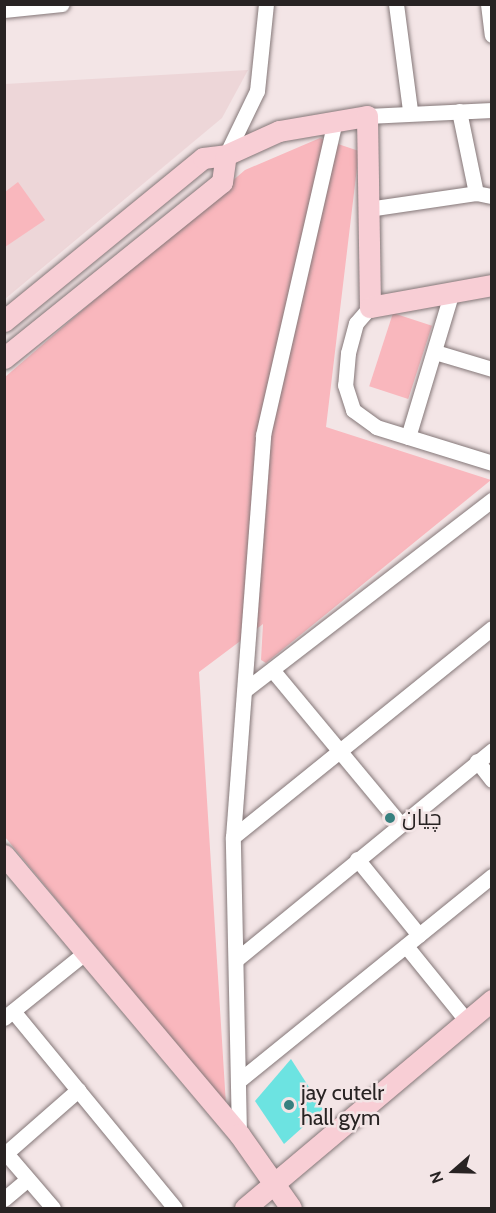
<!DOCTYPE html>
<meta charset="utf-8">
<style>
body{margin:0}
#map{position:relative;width:496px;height:1213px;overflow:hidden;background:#f3e5e6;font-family:Cabin,Cairo,sans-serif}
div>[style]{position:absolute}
.built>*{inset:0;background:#edd6d8}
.green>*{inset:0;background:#f9b7bd;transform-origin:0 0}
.building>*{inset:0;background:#6ce3e1}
.roads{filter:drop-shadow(0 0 2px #847778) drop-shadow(0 0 2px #847778)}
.street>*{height:15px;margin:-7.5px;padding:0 7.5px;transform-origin:7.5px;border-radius:7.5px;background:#fff}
.secondary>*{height:21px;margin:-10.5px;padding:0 10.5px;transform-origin:10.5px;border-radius:10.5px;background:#f8ced5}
.dots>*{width:16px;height:16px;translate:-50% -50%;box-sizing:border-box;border:3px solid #f3e5e6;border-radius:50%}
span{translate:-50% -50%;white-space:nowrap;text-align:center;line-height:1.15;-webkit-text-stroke:5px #f3e5e6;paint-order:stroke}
.poi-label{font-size:22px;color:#282323}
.left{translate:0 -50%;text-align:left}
.frame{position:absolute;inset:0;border:6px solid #282323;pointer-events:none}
.north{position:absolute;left:424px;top:1141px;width:60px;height:60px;-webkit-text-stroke:4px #f3e5e6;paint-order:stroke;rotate:250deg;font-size:16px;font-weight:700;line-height:24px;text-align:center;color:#282323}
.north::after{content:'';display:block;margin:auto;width:21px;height:27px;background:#282323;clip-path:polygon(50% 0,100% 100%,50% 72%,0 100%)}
</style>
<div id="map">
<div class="built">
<div style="clip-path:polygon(248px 70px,222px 118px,5px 299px,5px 84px)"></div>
</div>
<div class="green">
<div style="clip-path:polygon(320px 138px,359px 151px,326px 427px,491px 480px,266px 663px,261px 660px,263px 624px,199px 672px,226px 1105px,5px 837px,5px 377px,245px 170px)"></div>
<div style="clip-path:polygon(18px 182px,45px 220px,5px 247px,5px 192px)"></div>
<div style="left:393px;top:313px;width:41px;height:77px;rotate:18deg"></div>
</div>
<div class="building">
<div style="clip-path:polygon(291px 1059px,323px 1109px,284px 1144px,255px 1101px)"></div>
</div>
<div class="roads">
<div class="street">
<div style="left:396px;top:4px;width:108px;rotate:82.5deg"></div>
<div style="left:488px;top:4px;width:31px;rotate:83deg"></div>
<div style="left:4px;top:10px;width:58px;rotate:-5.9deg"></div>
<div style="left:459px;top:111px;width:84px;rotate:78.3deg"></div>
<div style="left:367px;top:116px;width:125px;rotate:-2.7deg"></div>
<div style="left:226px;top:155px;width:71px;rotate:-64.2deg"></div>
<div style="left:257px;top:91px;width:87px;rotate:-84.1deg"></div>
<div style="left:368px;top:209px;width:109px;rotate:-8.4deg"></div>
<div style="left:476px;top:193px;width:16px;rotate:11deg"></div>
<div style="left:370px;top:307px;width:21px;rotate:131deg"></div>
<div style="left:356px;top:323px;width:31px;rotate:105deg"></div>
<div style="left:348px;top:353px;width:32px;rotate:95deg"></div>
<div style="left:345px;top:385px;width:26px;rotate:72deg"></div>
<div style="left:353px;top:410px;width:29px;rotate:36deg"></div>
<div style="left:376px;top:427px;width:121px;rotate:17.2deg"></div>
<div style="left:435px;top:352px;width:59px;rotate:16.6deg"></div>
<div style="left:408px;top:437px;width:152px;rotate:-73.2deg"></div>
<div style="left:274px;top:672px;width:197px;rotate:50.3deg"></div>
<div style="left:245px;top:690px;width:312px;rotate:-37.6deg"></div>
<div style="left:477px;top:761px;width:24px;rotate:52deg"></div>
<div style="left:233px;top:837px;width:333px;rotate:-38.9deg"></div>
<div style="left:357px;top:859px;width:98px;rotate:50.8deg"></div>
<div style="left:406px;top:946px;width:95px;rotate:51deg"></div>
<div style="left:237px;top:959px;width:330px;rotate:-39.3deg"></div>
<div style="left:13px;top:1011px;width:255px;rotate:50.6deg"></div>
<div style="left:4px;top:1018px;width:107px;rotate:-38.9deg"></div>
<div style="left:241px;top:1079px;width:323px;rotate:-39deg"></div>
<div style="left:239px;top:1134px;width:297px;rotate:-91.2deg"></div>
<div style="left:233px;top:837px;width:403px;rotate:-85.7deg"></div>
<div style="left:263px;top:435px;width:322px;rotate:-77.1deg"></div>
<div style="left:4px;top:1151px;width:75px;rotate:49.3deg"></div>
<div style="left:6px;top:1153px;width:96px;rotate:-41.2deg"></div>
<div style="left:4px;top:1199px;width:31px;rotate:-40deg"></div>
</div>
<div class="secondary">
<div style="left:4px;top:321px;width:257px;rotate:-39.3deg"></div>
<div style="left:203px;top:158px;width:23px;rotate:-7deg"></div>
<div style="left:226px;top:155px;width:58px;rotate:-24.4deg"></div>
<div style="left:279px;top:131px;width:89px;rotate:-9.7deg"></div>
<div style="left:367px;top:116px;width:191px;rotate:89.1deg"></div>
<div style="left:370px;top:307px;width:124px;rotate:-10.2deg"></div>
<div style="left:4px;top:358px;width:280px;rotate:-38.9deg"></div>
<div style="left:222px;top:182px;width:27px;rotate:-82deg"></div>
<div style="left:4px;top:855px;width:365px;rotate:49.9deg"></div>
<div style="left:239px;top:1134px;width:90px;rotate:54.9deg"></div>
<div style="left:245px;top:1208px;width:323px;rotate:-40.1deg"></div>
</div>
</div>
<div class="dots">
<div style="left:390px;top:818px;background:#37807f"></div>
<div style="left:289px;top:1105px;background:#37807f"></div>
</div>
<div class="poi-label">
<span class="left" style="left:402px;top:818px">چيان</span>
<span class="left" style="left:301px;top:1105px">jay cutelr<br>hall gym</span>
</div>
<div class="frame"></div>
<div class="north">N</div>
</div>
